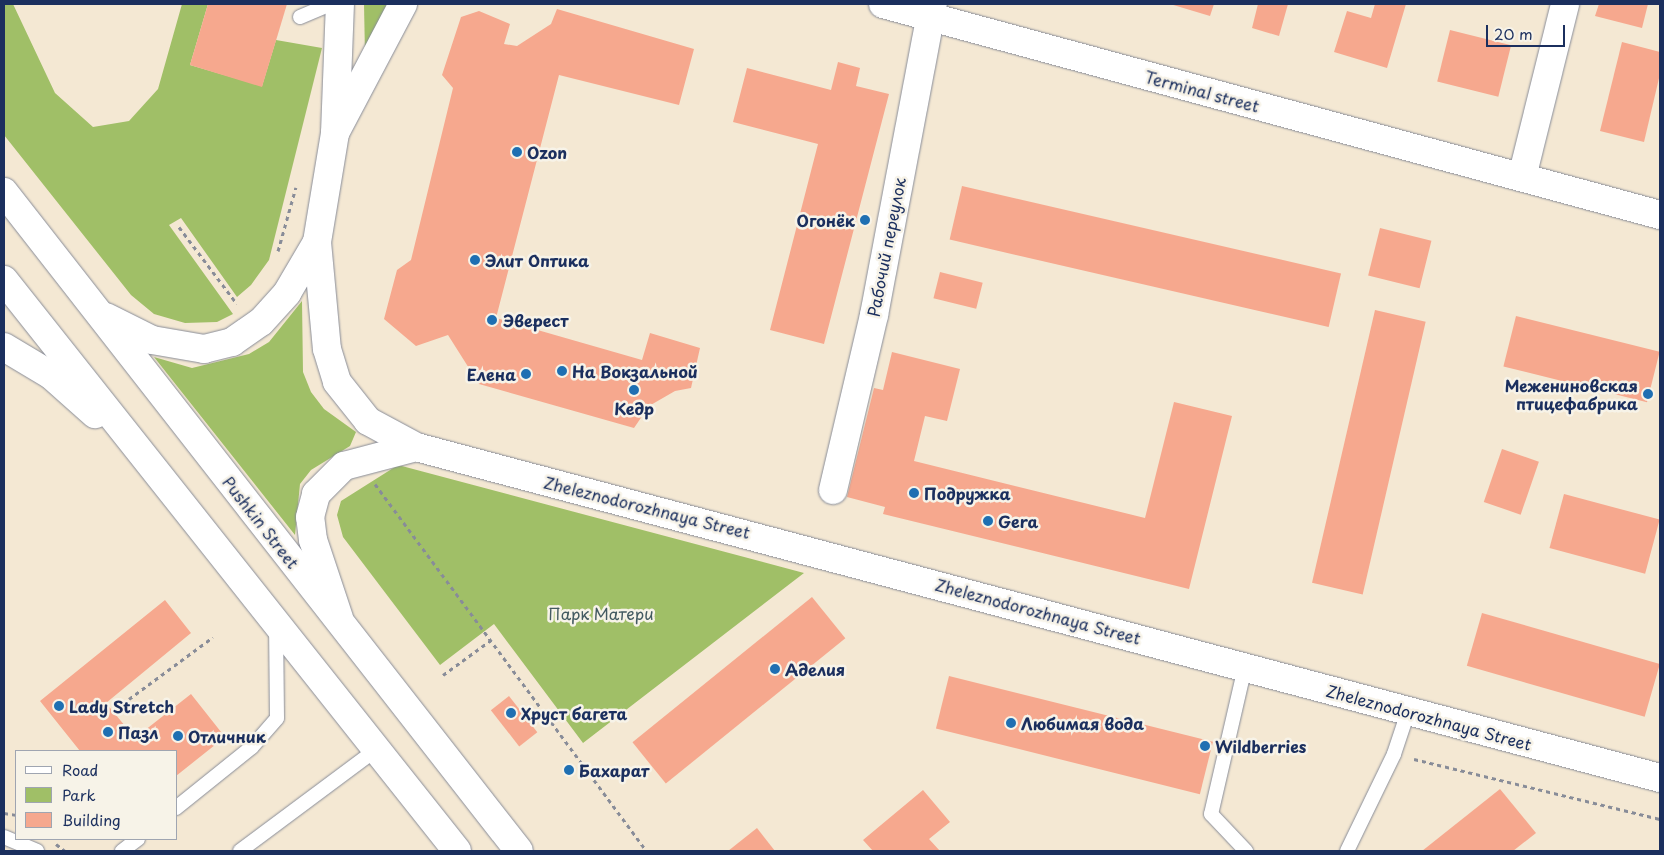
<!DOCTYPE html>
<meta charset="utf-8">
<style>
body{margin:0}
#map{position:relative;width:1664px;height:855px;overflow:hidden;background:#f4e8d3;font-family:"Playpen Sans",sans-serif}
div>[style]{position:absolute}
.green>*{inset:0;background:#a0bf67}
.building>*{inset:0;background:#f6a88e;transform-origin:0 0}
.path>*{height:3px;margin-top:-1.5px;transform-origin:0;background:repeating-linear-gradient(90deg,#888c98 0 4px,transparent 0 8px)}
.roads{filter:drop-shadow(0 0 1px #888c98) drop-shadow(0 0 1px #888c98)}
.lane>*{height:14px;margin:-7px;padding:0 7px;transform-origin:7px;border-radius:7px;background:#fff}
.street>*{height:28px;margin:-14px;padding:0 14px;transform-origin:14px;border-radius:14px;background:#fff}
.secondary>*{height:28px;margin:-14px;padding:0 14px;transform-origin:14px;border-radius:14px;background:#fff}
.primary>*{height:28px;margin:-14px;padding:0 14px;transform-origin:14px;border-radius:14px;background:#fff}
.dots>*{width:14px;height:14px;translate:-50% -50%;box-sizing:border-box;border:2px solid #f7f3e8;border-radius:50%}
span{translate:-50% -50%;white-space:nowrap;text-align:center;line-height:1.15;-webkit-text-stroke:5px #f7f3e8;paint-order:stroke}
.street-label{font-size:16px;color:#1b2f5e}
.poi-label{font-size:16px;color:#1b2f5e;font-weight:700}
.left{translate:0 -50%;text-align:left}
.right{translate:-100% -50%;text-align:right}
.park-label{font-size:16px;color:#435a61}
.frame{position:absolute;inset:0;border:5px solid #1b2f5e;pointer-events:none}
.legend{position:absolute;left:15px;top:750px;width:162px;height:90px;box-sizing:border-box;background:#f7f3e8;border:1px solid #9fa5b1;margin:0;padding:6px 9px;list-style:none;font-size:15px;color:#1b2f5e}
.legend li{display:flex;align-items:center;gap:10px;height:25px}
.legend b{width:25px;border:1px solid #9fa5b1}
.scale{position:absolute;left:1486px;top:25px;width:79px;height:22px;box-sizing:border-box;border:2px solid #1b2f5e;border-top:0;padding-left:6px;font-size:15px;line-height:18px;white-space:nowrap;color:#1b2f5e;-webkit-text-stroke:4px #f7f3e8;paint-order:stroke}
</style>
<div id="map">
<div class="green">
<div style="clip-path:polygon(4px 4px,13px 4px,55px 93px,93px 127px,129px 121px,158px 89px,182px 4px,208px 4px,190px 65px,262px 86px,276px 40px,322px 48px,269px 260px,251px 285px,237px 297px,181px 218px,169px 225px,233px 314px,217px 322px,185px 323px,154px 314px,131px 295px,4px 135px)"></div>
<div style="clip-path:polygon(364px 4px,391px 4px,365px 55px)"></div>
<div style="clip-path:polygon(302px 301px,303px 372px,311px 392px,324px 409px,356px 432px,350px 446px,311px 470px,300px 484px,295px 535px,154px 357px,192px 368px,249px 354px,269px 342px)"></div>
<div style="clip-path:polygon(398px 465px,804px 573px,583px 743px,494px 624px,440px 665px,343px 537px,337px 515px,341px 501px)"></div>
</div>
<div class="building">
<div style="clip-path:polygon(208px 4px,287px 4px,262px 87px,190px 65px)"></div>
<div style="clip-path:polygon(1170px 4px,1214px 4px,1210px 16px)"></div>
<div style="clip-path:polygon(1258px 4px,1288px 4px,1279px 36px,1252px 28px)"></div>
<div style="clip-path:polygon(1375px 4px,1406px 4px,1387px 68px,1334px 52px,1347px 11px,1371px 18px)"></div>
<div style="clip-path:polygon(1599px 4px,1648px 4px,1642px 28px,1595px 16px)"></div>
<div style="clip-path:polygon(557px 9px,694px 49px,679px 105px,559px 75px,496px 318px,642px 360px,650px 333px,700px 348px,691px 388px,675px 391px,649px 406px,634px 428px,479px 384px,448px 335px,416px 346px,384px 319px,397px 270px,411px 260px,453px 88px,442px 75px,461px 17px,479px 11px,510px 24px,504px 44px,517px 46px,551px 24px)"></div>
<div style="left:1450px;top:30px;width:63px;height:53px;rotate:14deg"></div>
<div style="clip-path:polygon(1622px 42px,1660px 52px,1660px 74px,1644px 142px,1600px 131px)"></div>
<div style="clip-path:polygon(838px 62px,860px 68px,856px 86px,889px 94px,824px 344px,770px 330px,818px 144px,733px 122px,747px 68px,831px 90px)"></div>
<div style="left:962px;top:186px;width:389px;height:55px;rotate:13deg"></div>
<div style="left:1380px;top:228px;width:53px;height:49px;rotate:14deg"></div>
<div style="left:940px;top:272px;width:44px;height:27px;rotate:14deg"></div>
<div style="left:1375px;top:310px;width:52px;height:280px;rotate:13deg"></div>
<div style="left:1516px;top:316px;width:148px;height:52px;rotate:14deg"></div>
<div style="clip-path:polygon(892px 352px,960px 369px,947px 421px,925px 416px,914px 461px,1145px 518px,1174px 402px,1232px 416px,1189px 589px,883px 514px,885px 507px,847px 497px,874px 388px,883px 390px)"></div>
<div style="left:1502px;top:449px;width:39px;height:56px;rotate:19deg"></div>
<div style="left:1564px;top:494px;width:99px;height:56px;rotate:15deg"></div>
<div style="left:812px;top:597px;width:53px;height:231px;rotate:51deg"></div>
<div style="clip-path:polygon(165px 600px,191px 633px,106px 703px,135px 738px,191px 694px,225px 737px,176px 776px,176px 751px,80px 751px,40px 701px)"></div>
<div style="left:1482px;top:613px;width:185px;height:55px;rotate:16deg"></div>
<div style="left:949px;top:676px;width:272px;height:54px;rotate:14deg"></div>
<div style="left:509px;top:696px;width:46px;height:23px;rotate:52deg"></div>
<div style="clip-path:polygon(1500px 789px,1536px 833px,1513px 851px,1422px 851px)"></div>
<div style="clip-path:polygon(923px 790px,950px 822px,929px 839px,940px 851px,873px 851px,863px 840px)"></div>
<div style="clip-path:polygon(757px 828px,775px 851px,728px 851px)"></div>
</div>
<div class="path">
<div style="left:179px;top:227px;width:96px;rotate:53deg"></div>
<div style="left:278px;top:251px;width:66px;rotate:-74.3deg"></div>
<div style="left:375px;top:484px;width:457px;rotate:53.5deg"></div>
<div style="left:443px;top:675px;width:59px;rotate:-36.1deg"></div>
<div style="left:129px;top:699px;width:104px;rotate:-36.4deg"></div>
<div style="left:1414px;top:759px;width:253px;rotate:13.7deg"></div>
<div style="left:4px;top:813px;width:12px;rotate:9deg"></div>
<div style="left:56px;top:844px;width:11px;rotate:38deg"></div>
</div>
<div class="roads">
<div class="lane">
<div style="left:300px;top:17px;width:34px;rotate:-23deg"></div>
<div style="left:1245px;top:667px;width:151px;rotate:103deg"></div>
<div style="left:1211px;top:814px;width:51px;rotate:46.6deg"></div>
<div style="left:176px;top:808px;width:97px;rotate:-38.8deg"></div>
<div style="left:252px;top:747px;width:38px;rotate:-49deg"></div>
<div style="left:277px;top:718px;width:91px;rotate:-90.6deg"></div>
<div style="left:4px;top:837px;width:36px;rotate:23deg"></div>
<div style="left:122px;top:851px;width:20px;rotate:-37deg"></div>
<div style="left:240px;top:851px;width:171px;rotate:-36.7deg"></div>
<div style="left:1347px;top:851px;width:108px;rotate:-64.1deg"></div>
<div style="left:1394px;top:754px;width:44px;rotate:-71.6deg"></div>
</div>
<div class="street">
<div style="left:1522px;top:177px;width:178px;rotate:-76deg"></div>
<div style="left:833px;top:490px;width:180px;rotate:-76.8deg"></div>
<div style="left:874px;top:315px;width:317px;rotate:-79.3deg"></div>
</div>
<div class="secondary">
<div style="left:883px;top:4px;width:805px;rotate:15.19deg"></div>
<div style="left:335px;top:133px;width:146px;rotate:-62.2deg"></div>
<div style="left:317px;top:242px;width:107px;rotate:84.7deg"></div>
<div style="left:327px;top:349px;width:34px;rotate:73deg"></div>
<div style="left:337px;top:382px;width:50px;rotate:51.5deg"></div>
<div style="left:368px;top:421px;width:55px;rotate:28.4deg"></div>
<div style="left:416px;top:447px;width:1287px;rotate:14.9deg"></div>
<div style="left:339px;top:618px;width:82px;rotate:-108.4deg"></div>
<div style="left:313px;top:540px;width:23px;rotate:-97deg"></div>
<div style="left:310px;top:517px;width:24px;rotate:-75deg"></div>
<div style="left:316px;top:494px;width:40px;rotate:-45deg"></div>
<div style="left:344px;top:466px;width:74px;rotate:-14.8deg"></div>
</div>
<div class="primary">
<div style="left:4px;top:192px;width:836px;rotate:51.99deg"></div>
<div style="left:4px;top:280px;width:729px;rotate:51.57deg"></div>
<div style="left:106px;top:317px;width:51px;rotate:26.6deg"></div>
<div style="left:152px;top:340px;width:53px;rotate:9.8deg"></div>
<div style="left:204px;top:349px;width:29px;rotate:-14deg"></div>
<div style="left:232px;top:342px;width:35px;rotate:-35deg"></div>
<div style="left:261px;top:322px;width:39px;rotate:-48deg"></div>
<div style="left:287px;top:293px;width:59px;rotate:-59.5deg"></div>
<div style="left:317px;top:242px;width:110px;rotate:-80.6deg"></div>
<div style="left:335px;top:133px;width:129px;rotate:-87.8deg"></div>
<div style="left:4px;top:347px;width:55px;rotate:30.8deg"></div>
<div style="left:51px;top:375px;width:59px;rotate:41.6deg"></div>
</div>
</div>
<div class="dots">
<div style="left:517px;top:152px;background:#1f6fb2"></div>
<div style="left:865px;top:220px;background:#1f6fb2"></div>
<div style="left:475px;top:260px;background:#1f6fb2"></div>
<div style="left:492px;top:320px;background:#1f6fb2"></div>
<div style="left:562px;top:371px;background:#1f6fb2"></div>
<div style="left:526px;top:374px;background:#1f6fb2"></div>
<div style="left:634px;top:390px;background:#1f6fb2"></div>
<div style="left:1648px;top:394px;background:#1f6fb2"></div>
<div style="left:914px;top:493px;background:#1f6fb2"></div>
<div style="left:988px;top:521px;background:#1f6fb2"></div>
<div style="left:775px;top:669px;background:#1f6fb2"></div>
<div style="left:59px;top:706px;background:#1f6fb2"></div>
<div style="left:511px;top:713px;background:#1f6fb2"></div>
<div style="left:1011px;top:723px;background:#1f6fb2"></div>
<div style="left:108px;top:732px;background:#1f6fb2"></div>
<div style="left:178px;top:736px;background:#1f6fb2"></div>
<div style="left:1205px;top:746px;background:#1f6fb2"></div>
<div style="left:569px;top:770px;background:#1f6fb2"></div>
</div>
<div class="street-label">
<span style="left:1202px;top:91px;rotate:15deg">Terminal street</span>
<span style="left:886px;top:247px;rotate:-79deg">Рабочий переулок</span>
<span style="left:647px;top:507px;rotate:14deg">Zheleznodorozhnaya Street</span>
<span style="left:261px;top:522px;rotate:52deg">Pushkin Street</span>
<span style="left:1038px;top:611px;rotate:15deg">Zheleznodorozhnaya Street</span>
<span style="left:1429px;top:717px;rotate:15deg">Zheleznodorozhnaya Street</span>
</div>
<div class="poi-label">
<span class="left" style="left:527px;top:152px">Ozon</span>
<span class="right" style="left:855px;top:220px">Огонёк</span>
<span class="left" style="left:485px;top:260px">Элит Оптика</span>
<span class="left" style="left:503px;top:320px">Эверест</span>
<span class="left" style="left:572px;top:371px">На Вокзальной</span>
<span class="right" style="left:516px;top:374px">Елена</span>
<span class="right" style="left:1638px;top:394px">Межениновская<br>птицефабрика</span>
<span style="left:634px;top:408px">Кедр</span>
<span class="left" style="left:924px;top:493px">Подружка</span>
<span class="left" style="left:998px;top:521px">Gera</span>
<span class="left" style="left:785px;top:669px">Аделия</span>
<span class="left" style="left:69px;top:706px">Lady Stretch</span>
<span class="left" style="left:521px;top:713px">Хруст багета</span>
<span class="left" style="left:1021px;top:723px">Любимая вода</span>
<span class="left" style="left:118px;top:732px">Пазл</span>
<span class="left" style="left:188px;top:736px">Отличник</span>
<span class="left" style="left:1215px;top:746px">Wildberries</span>
<span class="left" style="left:579px;top:770px">Бахарат</span>
</div>
<div class="park-label">
<span style="left:601px;top:613px">Парк Матери</span>
</div>
<div class="frame"></div>
<ul class="legend">
<li><b style="height:6px;background:#fff"></b>Road</li>
<li><b style="height:14px;background:#a0bf67"></b>Park</li>
<li><b style="height:14px;background:#f6a88e"></b>Building</li>
</ul>
<div class="scale">20 m</div>
</div>
